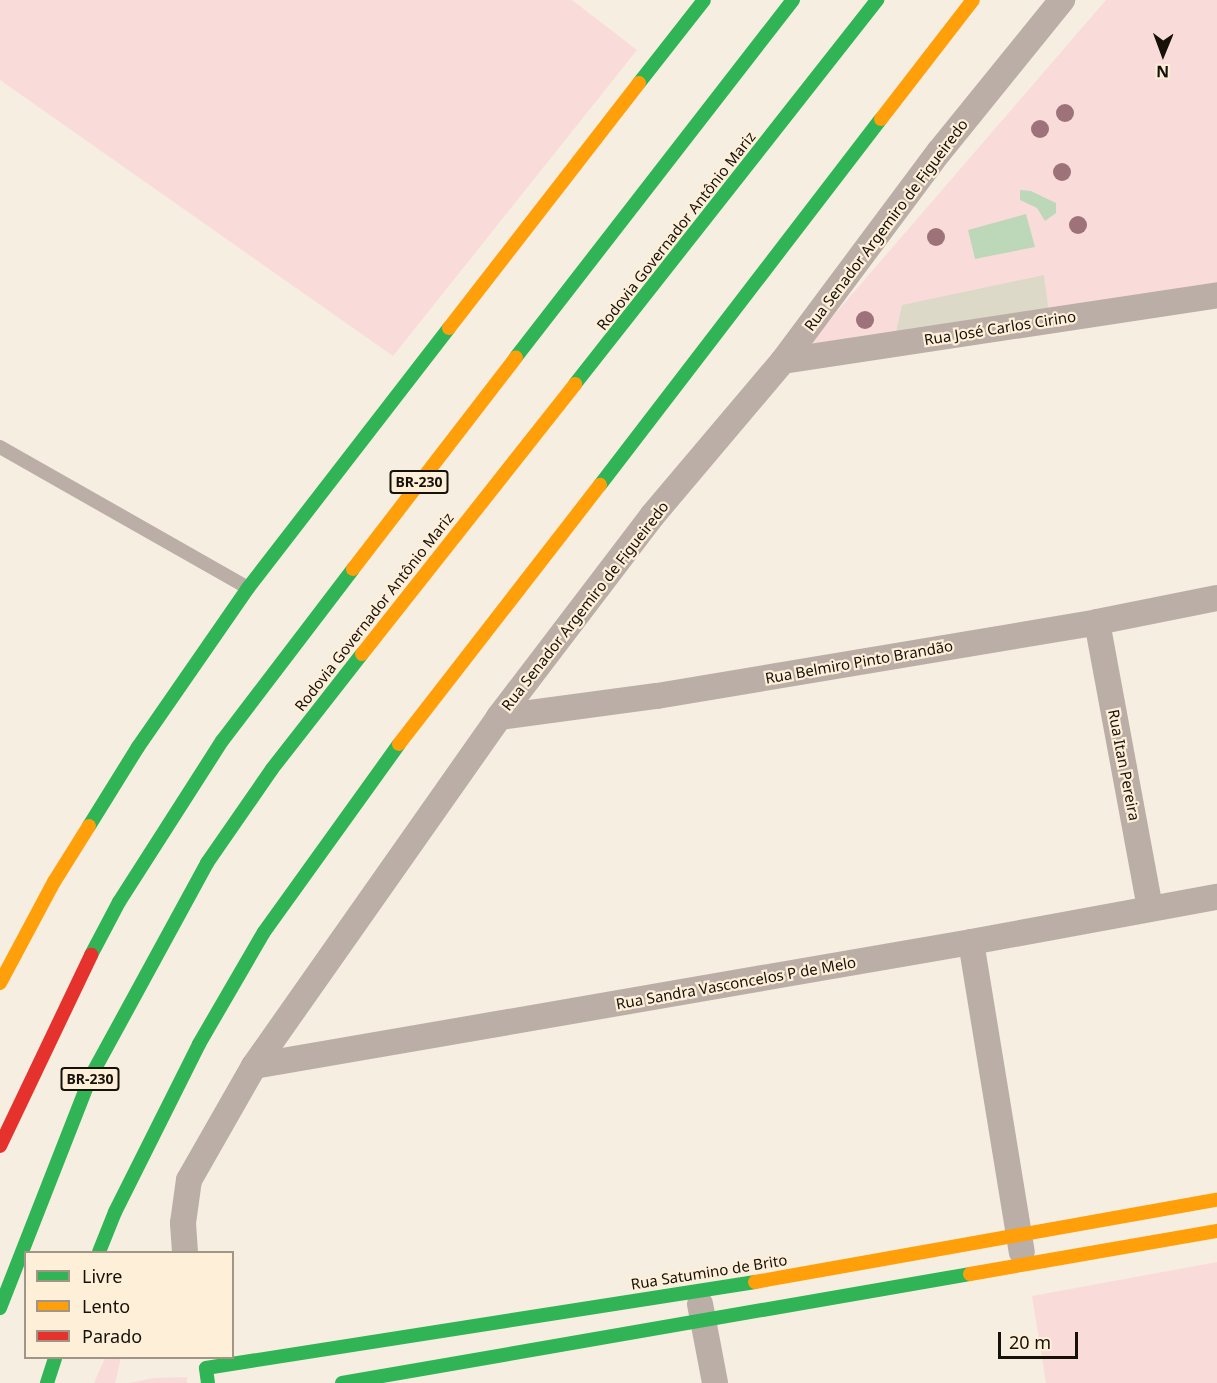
<!DOCTYPE html>
<meta charset="utf-8">
<style>
body{margin:0}
#map{position:relative;width:1217px;height:1383px;overflow:hidden;background:#f6eee1;font-family:"Noto Sans",sans-serif}
div>[style]{position:absolute}
.green>*{inset:0;background:#f9dcd9}
.water>*{inset:0;background:#bdd8b9}
.building>*{inset:0;background:#dcd9c9}
.lane>*{height:14px;margin:-7px;padding:0 7px;transform-origin:7px;border-radius:7px;background:#bbaea6}
.street>*{height:26px;margin:-13px;padding:0 13px;transform-origin:13px;border-radius:13px;background:#bbaea6}
.fast>*{height:14px;margin:-7px;padding:0 7px;transform-origin:7px;border-radius:7px;background:#30b455}
.slow>*{height:14px;margin:-7px;padding:0 7px;transform-origin:7px;border-radius:7px;background:#ff9f0a}
.jam>*{height:14px;margin:-7px;padding:0 7px;transform-origin:7px;border-radius:7px;background:#e5322d}
.trees>*{width:18px;height:18px;margin:-9px;border-radius:50%;background:#9d7379}
span{translate:-50% -50%;white-space:nowrap;text-align:center;line-height:1.15;-webkit-text-stroke:4.5px #feefd9;paint-order:stroke}
.shield-label span{padding:2px 4px;background:#feefd9;border:2px solid;border-radius:4px;-webkit-text-stroke-width:0}
.shield-label{font-size:14px;color:#161109;font-weight:700}
.street-label{font-size:15px;color:#161109}
.legend{position:absolute;left:24px;top:1251px;width:210px;height:108px;box-sizing:border-box;background:#feefd9;border:2px solid #a19686;margin:0;padding:8px 10px;list-style:none;font-size:18px;color:#161109}
.legend li{display:flex;align-items:center;gap:12px;height:30px}
.legend b{width:30px;border:2px solid #a19686}
.north{position:absolute;left:1133px;top:24px;width:60px;height:60px;-webkit-text-stroke:4px #feefd9;paint-order:stroke;rotate:181deg;font-size:16px;font-weight:700;line-height:24px;text-align:center;color:#161109}
.north::after{content:'';display:block;margin:auto;width:21px;height:27px;background:#161109;clip-path:polygon(50% 0,100% 100%,50% 72%,0 100%)}
.scale{position:absolute;left:998px;top:1332px;width:80px;height:27px;box-sizing:border-box;border:3px solid #161109;border-top:0;padding-left:8px;font-size:18px;line-height:21px;white-space:nowrap;color:#161109;-webkit-text-stroke:4px #feefd9;paint-order:stroke}
</style>
<div id="map">
<div class="green">
<div style="clip-path:polygon(0 0,572px 0,637px 50px,393px 356px,0 80px)"></div>
<div style="clip-path:polygon(1106px 0,1217px 0,1217px 285px,803px 351px)"></div>
<div style="clip-path:polygon(1217px 1262px,1217px 1383px,1046px 1383px,1032px 1296px)"></div>
<div style="clip-path:polygon(105px 1358px,121px 1358px,115px 1383px,94px 1383px)"></div>
<div style="clip-path:polygon(187px 1377px,187px 1383px,129px 1383px,154px 1378px)"></div>
</div>
<div class="water">
<div style="clip-path:polygon(1020px 190px,1031px 191px,1056px 203px,1056px 213px,1045px 221px,1037px 208px,1020px 200px)"></div>
<div style="clip-path:polygon(1026px 214px,1035px 247px,975px 259px,968px 230px)"></div>
</div>
<div class="building">
<div style="clip-path:polygon(1044px 275px,1049px 314px,895px 337px,902px 305px)"></div>
</div>
<div class="lane">
<div style="left:0;top:447px;width:285px;rotate:29.6deg"></div>
</div>
<div class="street">
<div style="left:783px;top:361px;width:439px;rotate:-8.6deg"></div>
<div style="left:1097px;top:622px;width:291px;rotate:79.5deg"></div>
<div style="left:499px;top:717px;width:159px;rotate:-7.6deg"></div>
<div style="left:657px;top:696px;width:446px;rotate:-9.5deg"></div>
<div style="left:1097px;top:622px;width:122px;rotate:-11.3deg"></div>
<div style="left:971px;top:942px;width:314px;rotate:80.7deg"></div>
<div style="left:254px;top:1066px;width:728px;rotate:-9.81deg"></div>
<div style="left:971px;top:942px;width:250px;rotate:-10.4deg"></div>
<div style="left:185px;top:1252px;width:29px;rotate:-94deg"></div>
<div style="left:183px;top:1223px;width:43px;rotate:-82.1deg"></div>
<div style="left:189px;top:1180px;width:131px;rotate:-60.3deg"></div>
<div style="left:254px;top:1066px;width:426px;rotate:-54.9deg"></div>
<div style="left:499px;top:717px;width:253px;rotate:-52.7deg"></div>
<div style="left:652px;top:516px;width:203px;rotate:-49.8deg"></div>
<div style="left:783px;top:361px;width:261px;rotate:-53.3deg"></div>
<div style="left:939px;top:152px;width:196px;rotate:-51deg"></div>
<div style="left:700px;top:1304px;width:80px;rotate:79.2deg"></div>
</div>
<div class="fast">
<div style="left:639px;top:83px;width:105px;rotate:-51.9deg"></div>
<div style="left:516px;top:357px;width:452px;rotate:-52.2deg"></div>
<div style="left:575px;top:384px;width:489px;rotate:-51.8deg"></div>
<div style="left:600px;top:485px;width:461px;rotate:-52.5deg"></div>
<div style="left:89px;top:826px;width:93px;rotate:-58.2deg"></div>
<div style="left:138px;top:747px;width:193px;rotate:-55.3deg"></div>
<div style="left:248px;top:588px;width:329px;rotate:-52.3deg"></div>
<div style="left:91px;top:955px;width:60px;rotate:-62.2deg"></div>
<div style="left:119px;top:902px;width:191px;rotate:-57.4deg"></div>
<div style="left:222px;top:741px;width:216px;rotate:-52.7deg"></div>
<div style="left:99px;top:1252px;width:43px;rotate:-68.2deg"></div>
<div style="left:115px;top:1212px;width:188px;rotate:-63.4deg"></div>
<div style="left:199px;top:1044px;width:129px;rotate:-59.9deg"></div>
<div style="left:264px;top:932px;width:231px;rotate:-54.3deg"></div>
<div style="left:0;top:1308px;width:249px;rotate:-68.6deg"></div>
<div style="left:91px;top:1076px;width:243px;rotate:-61.4deg"></div>
<div style="left:207px;top:863px;width:114px;rotate:-55.3deg"></div>
<div style="left:272px;top:769px;width:146px;rotate:-52deg"></div>
<div style="left:47px;top:1383px;width:26px;rotate:-72deg"></div>
<div style="left:208px;top:1383px;width:15px;rotate:-98deg"></div>
<div style="left:206px;top:1368px;width:556px;rotate:-8.9deg"></div>
<div style="left:342px;top:1383px;width:637px;rotate:-9.85deg"></div>
</div>
<div class="slow">
<div style="left:881px;top:119px;width:150px;rotate:-52.3deg"></div>
<div style="left:449px;top:328px;width:310px;rotate:-52.2deg"></div>
<div style="left:353px;top:569px;width:267px;rotate:-52.4deg"></div>
<div style="left:362px;top:654px;width:344px;rotate:-51.7deg"></div>
<div style="left:399px;top:744px;width:328px;rotate:-52.2deg"></div>
<div style="left:0;top:983px;width:115px;rotate:-61.9deg"></div>
<div style="left:54px;top:882px;width:66px;rotate:-58deg"></div>
<div style="left:970px;top:1274px;width:251px;rotate:-9.9deg"></div>
<div style="left:755px;top:1282px;width:469px;rotate:-10.1deg"></div>
</div>
<div class="jam">
<div style="left:0;top:1146px;width:212px;rotate:-64.5deg"></div>
</div>
<div class="trees">
<div style="left:1065px;top:113px"></div>
<div style="left:1040px;top:129px"></div>
<div style="left:1062px;top:172px"></div>
<div style="left:1078px;top:225px"></div>
<div style="left:936px;top:237px"></div>
<div style="left:865px;top:320px"></div>
</div>
<div class="shield-label">
<span style="left:419px;top:482px">BR-230</span>
<span style="left:90px;top:1079px">BR-230</span>
</div>
<div class="street-label">
<span style="left:886px;top:225px;rotate:-53deg">Rua Senador Argemiro de Figueiredo</span>
<span style="left:676px;top:231px;rotate:-52deg">Rodovia Governador Antônio Mariz</span>
<span style="left:1000px;top:328px;rotate:-9deg">Rua José Carlos Cirino</span>
<span style="left:585px;top:606px;rotate:-52deg">Rua Senador Argemiro de Figueiredo</span>
<span style="left:374px;top:612px;rotate:-52deg">Rodovia Governador Antônio Mariz</span>
<span style="left:859px;top:662px;rotate:-10deg">Rua Belmiro Pinto Brandão</span>
<span style="left:1124px;top:765px;rotate:79deg">Rua Itan Pereira</span>
<span style="left:736px;top:983px;rotate:-10deg">Rua Sandra Vasconcelos P de Melo</span>
<span style="left:709px;top:1272px;rotate:-9deg">Rua Satumino de Brito</span>
</div>
<ul class="legend">
<li><b style="height:8px;background:#30b455"></b>Livre</li>
<li><b style="height:8px;background:#ff9f0a"></b>Lento</li>
<li><b style="height:8px;background:#e5322d"></b>Parado</li>
</ul>
<div class="north">N</div>
<div class="scale">20 m</div>
</div>
